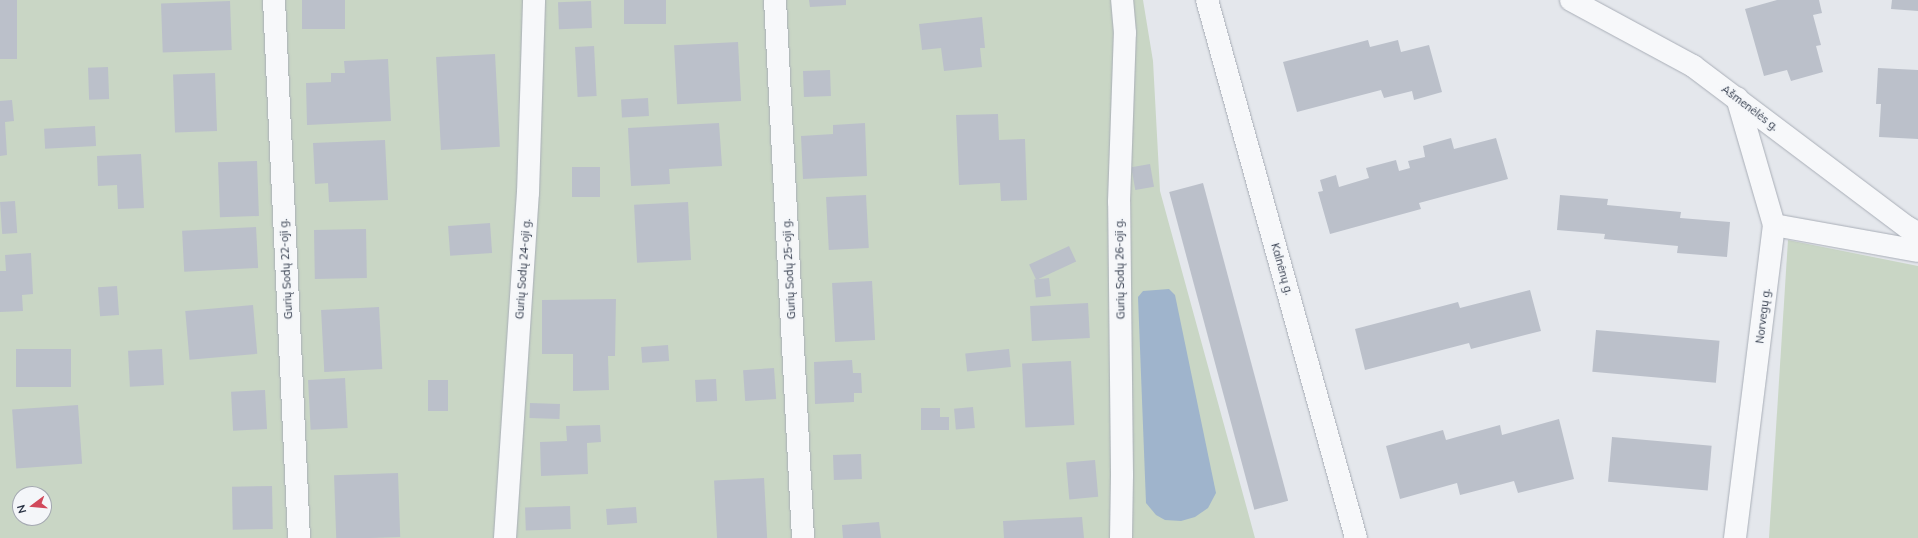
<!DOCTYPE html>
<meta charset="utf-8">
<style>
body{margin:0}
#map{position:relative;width:1918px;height:538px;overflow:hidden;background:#e4e7ec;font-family:Mulish,sans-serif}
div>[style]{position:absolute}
.green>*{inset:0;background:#c9d6c5}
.water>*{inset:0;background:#9fb4cc}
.building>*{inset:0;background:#bbc0ca;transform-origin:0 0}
.roads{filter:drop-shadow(0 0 1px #a9aeb7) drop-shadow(0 0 1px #a9aeb7)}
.street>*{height:22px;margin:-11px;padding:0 11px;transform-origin:11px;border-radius:11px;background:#f7f8fa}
span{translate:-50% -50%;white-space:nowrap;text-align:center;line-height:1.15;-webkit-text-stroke:3.5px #f4f6f9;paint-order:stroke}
.street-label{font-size:11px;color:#2b3445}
.north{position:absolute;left:12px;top:486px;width:40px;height:40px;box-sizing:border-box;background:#f4f6f9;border:1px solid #a4a8b1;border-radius:50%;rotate:254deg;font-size:11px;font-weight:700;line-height:16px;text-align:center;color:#2b3445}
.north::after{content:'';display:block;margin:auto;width:14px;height:18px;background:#d1495b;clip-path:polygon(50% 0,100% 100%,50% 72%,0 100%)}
</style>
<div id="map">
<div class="green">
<div style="clip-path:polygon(evenodd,0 0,1143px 0,1153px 61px,1160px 191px,1255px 538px,0 538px,0 0,20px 494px,44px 494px,44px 518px,20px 518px,20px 494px)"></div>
<div style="clip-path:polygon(1788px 240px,1918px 266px,1918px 538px,1769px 538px)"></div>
</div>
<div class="water">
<div style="clip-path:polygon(1169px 289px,1175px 295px,1216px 493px,1208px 508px,1195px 517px,1181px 521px,1165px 520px,1156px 515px,1146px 503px,1138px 297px,1143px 291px)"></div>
</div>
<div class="building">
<div style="left:0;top:0;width:17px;height:59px"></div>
<div style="left:302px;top:0;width:43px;height:29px"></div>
<div style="left:624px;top:0;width:42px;height:24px"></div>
<div style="clip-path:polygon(809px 0,846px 0,846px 5px,810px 7px)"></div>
<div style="clip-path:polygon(1777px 0,1819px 0,1822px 13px,1813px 15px,1821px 45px,1816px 46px,1823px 72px,1791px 81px,1787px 70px,1764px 76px,1745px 9px)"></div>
<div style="clip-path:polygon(1892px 0,1918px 0,1918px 11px,1891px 9px)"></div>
<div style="left:230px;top:1px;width:49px;height:69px;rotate:88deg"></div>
<div style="left:591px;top:1px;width:27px;height:33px;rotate:88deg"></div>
<div style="clip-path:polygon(982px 17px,985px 48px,980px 48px,982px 67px,944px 71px,941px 48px,922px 50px,919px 24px)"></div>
<div style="clip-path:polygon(1368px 40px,1370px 47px,1398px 40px,1401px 52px,1429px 45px,1442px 92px,1414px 100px,1412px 91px,1384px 98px,1381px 90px,1297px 112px,1283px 62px)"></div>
<div style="left:738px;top:42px;width:59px;height:64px;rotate:87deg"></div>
<div style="left:594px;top:46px;width:50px;height:19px;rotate:87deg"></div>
<div style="left:495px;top:54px;width:93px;height:59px;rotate:87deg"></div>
<div style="clip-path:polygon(388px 59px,391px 121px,307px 125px,306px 83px,331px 82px,331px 73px,345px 73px,344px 61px)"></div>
<div style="left:108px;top:67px;width:32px;height:20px;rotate:88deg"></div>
<div style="clip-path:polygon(1878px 68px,1918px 70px,1918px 139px,1879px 137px,1881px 104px,1876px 104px)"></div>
<div style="left:830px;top:70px;width:26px;height:27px;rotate:88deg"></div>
<div style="left:215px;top:73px;width:58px;height:42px;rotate:88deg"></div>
<div style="left:648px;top:98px;width:18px;height:27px;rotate:87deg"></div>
<div style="clip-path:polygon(12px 100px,14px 121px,5px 122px,7px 155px,0 156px,0 101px)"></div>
<div style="clip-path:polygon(998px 114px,999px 140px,1025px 139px,1027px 200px,1001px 201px,1000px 183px,959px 185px,956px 115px)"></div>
<div style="clip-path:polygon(719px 123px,722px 166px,669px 169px,670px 184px,631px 186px,628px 128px)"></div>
<div style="clip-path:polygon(865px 123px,867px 176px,803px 179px,801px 136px,833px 134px,833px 125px)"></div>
<div style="left:95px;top:126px;width:20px;height:51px;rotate:87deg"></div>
<div style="clip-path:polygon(1451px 138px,1454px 149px,1496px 138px,1508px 179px,1419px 203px,1421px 209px,1330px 234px,1318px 192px,1323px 191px,1320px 180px,1336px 175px,1339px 187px,1369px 178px,1366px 168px,1396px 160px,1399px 171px,1410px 168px,1408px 161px,1425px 157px,1423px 146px)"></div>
<div style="clip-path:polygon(385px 140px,388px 200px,329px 202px,328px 183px,315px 184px,313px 143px)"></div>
<div style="clip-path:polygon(141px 154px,144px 208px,118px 209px,117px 185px,98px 186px,97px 156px)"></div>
<div style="left:257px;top:161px;width:55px;height:39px;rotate:88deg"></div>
<div style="left:1150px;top:164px;width:23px;height:19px;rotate:80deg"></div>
<div style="left:572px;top:167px;width:28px;height:30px"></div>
<div style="left:1203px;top:183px;width:329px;height:35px;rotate:75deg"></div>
<div style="left:866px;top:195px;width:53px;height:40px;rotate:87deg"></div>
<div style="clip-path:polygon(1560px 195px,1608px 199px,1607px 205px,1681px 212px,1680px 218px,1730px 222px,1727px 257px,1677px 253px,1678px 246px,1604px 239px,1605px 234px,1557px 230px)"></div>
<div style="left:15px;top:201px;width:32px;height:15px;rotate:86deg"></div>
<div style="left:688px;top:202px;width:58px;height:54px;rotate:87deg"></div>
<div style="left:490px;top:223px;width:30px;height:42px;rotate:86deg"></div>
<div style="left:256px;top:227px;width:41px;height:74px;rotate:87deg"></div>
<div style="left:366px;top:229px;width:49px;height:52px;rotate:89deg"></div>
<div style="left:1069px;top:246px;width:17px;height:44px;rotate:65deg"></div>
<div style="clip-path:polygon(31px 253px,33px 294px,22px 295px,23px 311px,0 312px,0 271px,6px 271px,5px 255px)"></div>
<div style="left:1049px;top:278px;width:18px;height:15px;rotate:84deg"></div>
<div style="left:872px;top:281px;width:59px;height:40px;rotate:87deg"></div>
<div style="left:117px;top:286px;width:29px;height:19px;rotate:86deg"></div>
<div style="clip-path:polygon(1530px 290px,1541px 331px,1471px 349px,1469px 343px,1365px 370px,1355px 329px,1458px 302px,1460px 308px)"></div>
<div style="clip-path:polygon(616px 299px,615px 356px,608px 356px,609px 390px,573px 391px,573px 354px,542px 354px,542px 300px)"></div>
<div style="left:1088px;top:303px;width:35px;height:58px;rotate:87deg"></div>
<div style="left:253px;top:305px;width:49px;height:68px;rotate:85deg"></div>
<div style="left:379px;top:307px;width:62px;height:58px;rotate:87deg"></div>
<div style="left:1596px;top:330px;width:124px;height:42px;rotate:5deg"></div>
<div style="left:668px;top:345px;width:16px;height:27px;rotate:86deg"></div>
<div style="left:16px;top:349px;width:55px;height:38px"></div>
<div style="left:162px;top:349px;width:36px;height:34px;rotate:87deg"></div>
<div style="left:1009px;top:349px;width:18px;height:44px;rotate:84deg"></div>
<div style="clip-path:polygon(852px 360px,853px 373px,861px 373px,862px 393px,854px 393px,854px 402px,815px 404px,814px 362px)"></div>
<div style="left:1071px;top:361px;width:64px;height:49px;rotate:87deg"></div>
<div style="left:774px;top:368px;width:31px;height:31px;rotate:86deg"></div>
<div style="left:345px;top:378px;width:50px;height:37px;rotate:87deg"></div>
<div style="left:716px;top:379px;width:22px;height:21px;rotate:87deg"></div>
<div style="left:428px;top:380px;width:20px;height:31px"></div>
<div style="left:265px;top:390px;width:39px;height:34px;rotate:87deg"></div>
<div style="left:530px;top:403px;width:30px;height:15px;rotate:2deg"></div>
<div style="left:78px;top:405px;width:59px;height:66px;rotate:86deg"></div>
<div style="left:973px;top:407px;width:21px;height:19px;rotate:85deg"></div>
<div style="clip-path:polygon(921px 408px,940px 408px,940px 417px,949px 417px,949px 430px,921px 430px)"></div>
<div style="clip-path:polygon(1559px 419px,1574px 479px,1518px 493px,1514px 481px,1460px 495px,1457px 483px,1400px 499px,1386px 446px,1443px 430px,1446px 440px,1500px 425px,1502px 435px)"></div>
<div style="clip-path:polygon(600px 425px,601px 442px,587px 443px,588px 474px,541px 476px,540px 442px,567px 441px,566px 426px)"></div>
<div style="left:1612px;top:437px;width:100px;height:45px;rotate:5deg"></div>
<div style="left:861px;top:454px;width:25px;height:28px;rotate:88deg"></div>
<div style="left:1095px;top:460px;width:37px;height:29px;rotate:85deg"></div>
<div style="left:398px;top:473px;width:64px;height:64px;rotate:88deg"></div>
<div style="left:764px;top:478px;width:60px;height:50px;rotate:87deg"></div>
<div style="left:272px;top:486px;width:43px;height:40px;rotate:89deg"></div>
<div style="left:570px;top:506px;width:23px;height:45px;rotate:88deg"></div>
<div style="left:636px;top:507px;width:16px;height:30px;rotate:86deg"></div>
<div style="clip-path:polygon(1082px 517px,1084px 538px,1004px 538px,1003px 521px)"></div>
<div style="clip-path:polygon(879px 522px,881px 538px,843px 538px,842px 525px)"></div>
</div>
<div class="roads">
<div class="street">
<div style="left:274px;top:0;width:539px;rotate:87.34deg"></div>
<div style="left:775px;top:0;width:539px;rotate:87.02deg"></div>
<div style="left:1207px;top:0;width:558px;rotate:74.52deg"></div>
<div style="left:1571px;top:0;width:139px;rotate:28.4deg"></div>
<div style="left:1693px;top:66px;width:268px;rotate:37deg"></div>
<div style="left:1907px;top:227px;width:13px;rotate:29deg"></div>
<div style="left:1774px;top:225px;width:146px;rotate:10.2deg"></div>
<div style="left:505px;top:538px;width:346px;rotate:-86.2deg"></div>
<div style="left:528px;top:193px;width:193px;rotate:-88.2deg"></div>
<div style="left:1121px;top:538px;width:63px;rotate:-89.1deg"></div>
<div style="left:1122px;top:475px;width:273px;rotate:-90.6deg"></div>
<div style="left:1119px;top:202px;width:169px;rotate:-88deg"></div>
<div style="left:1125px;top:33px;width:33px;rotate:-95deg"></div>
<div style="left:1735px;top:538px;width:315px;rotate:-82.9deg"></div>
<div style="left:1774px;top:225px;width:132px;rotate:-106.2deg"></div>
</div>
</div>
<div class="street-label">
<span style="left:1750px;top:108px;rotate:37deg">Ašmenėlės g.</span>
<span style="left:286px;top:269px;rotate:-93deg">Gurių Sodų 22-oji g.</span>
<span style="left:523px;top:269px;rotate:-86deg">Gurių Sodų 24-oji g.</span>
<span style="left:789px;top:269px;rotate:-93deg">Gurių Sodų 25-oji g.</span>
<span style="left:1120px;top:269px;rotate:-91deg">Gurių Sodų 26-oji g.</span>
<span style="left:1282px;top:269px;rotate:74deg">Kalnėnų g.</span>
<span style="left:1763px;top:316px;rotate:-83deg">Norvegų g.</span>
</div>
<div class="north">N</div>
</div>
